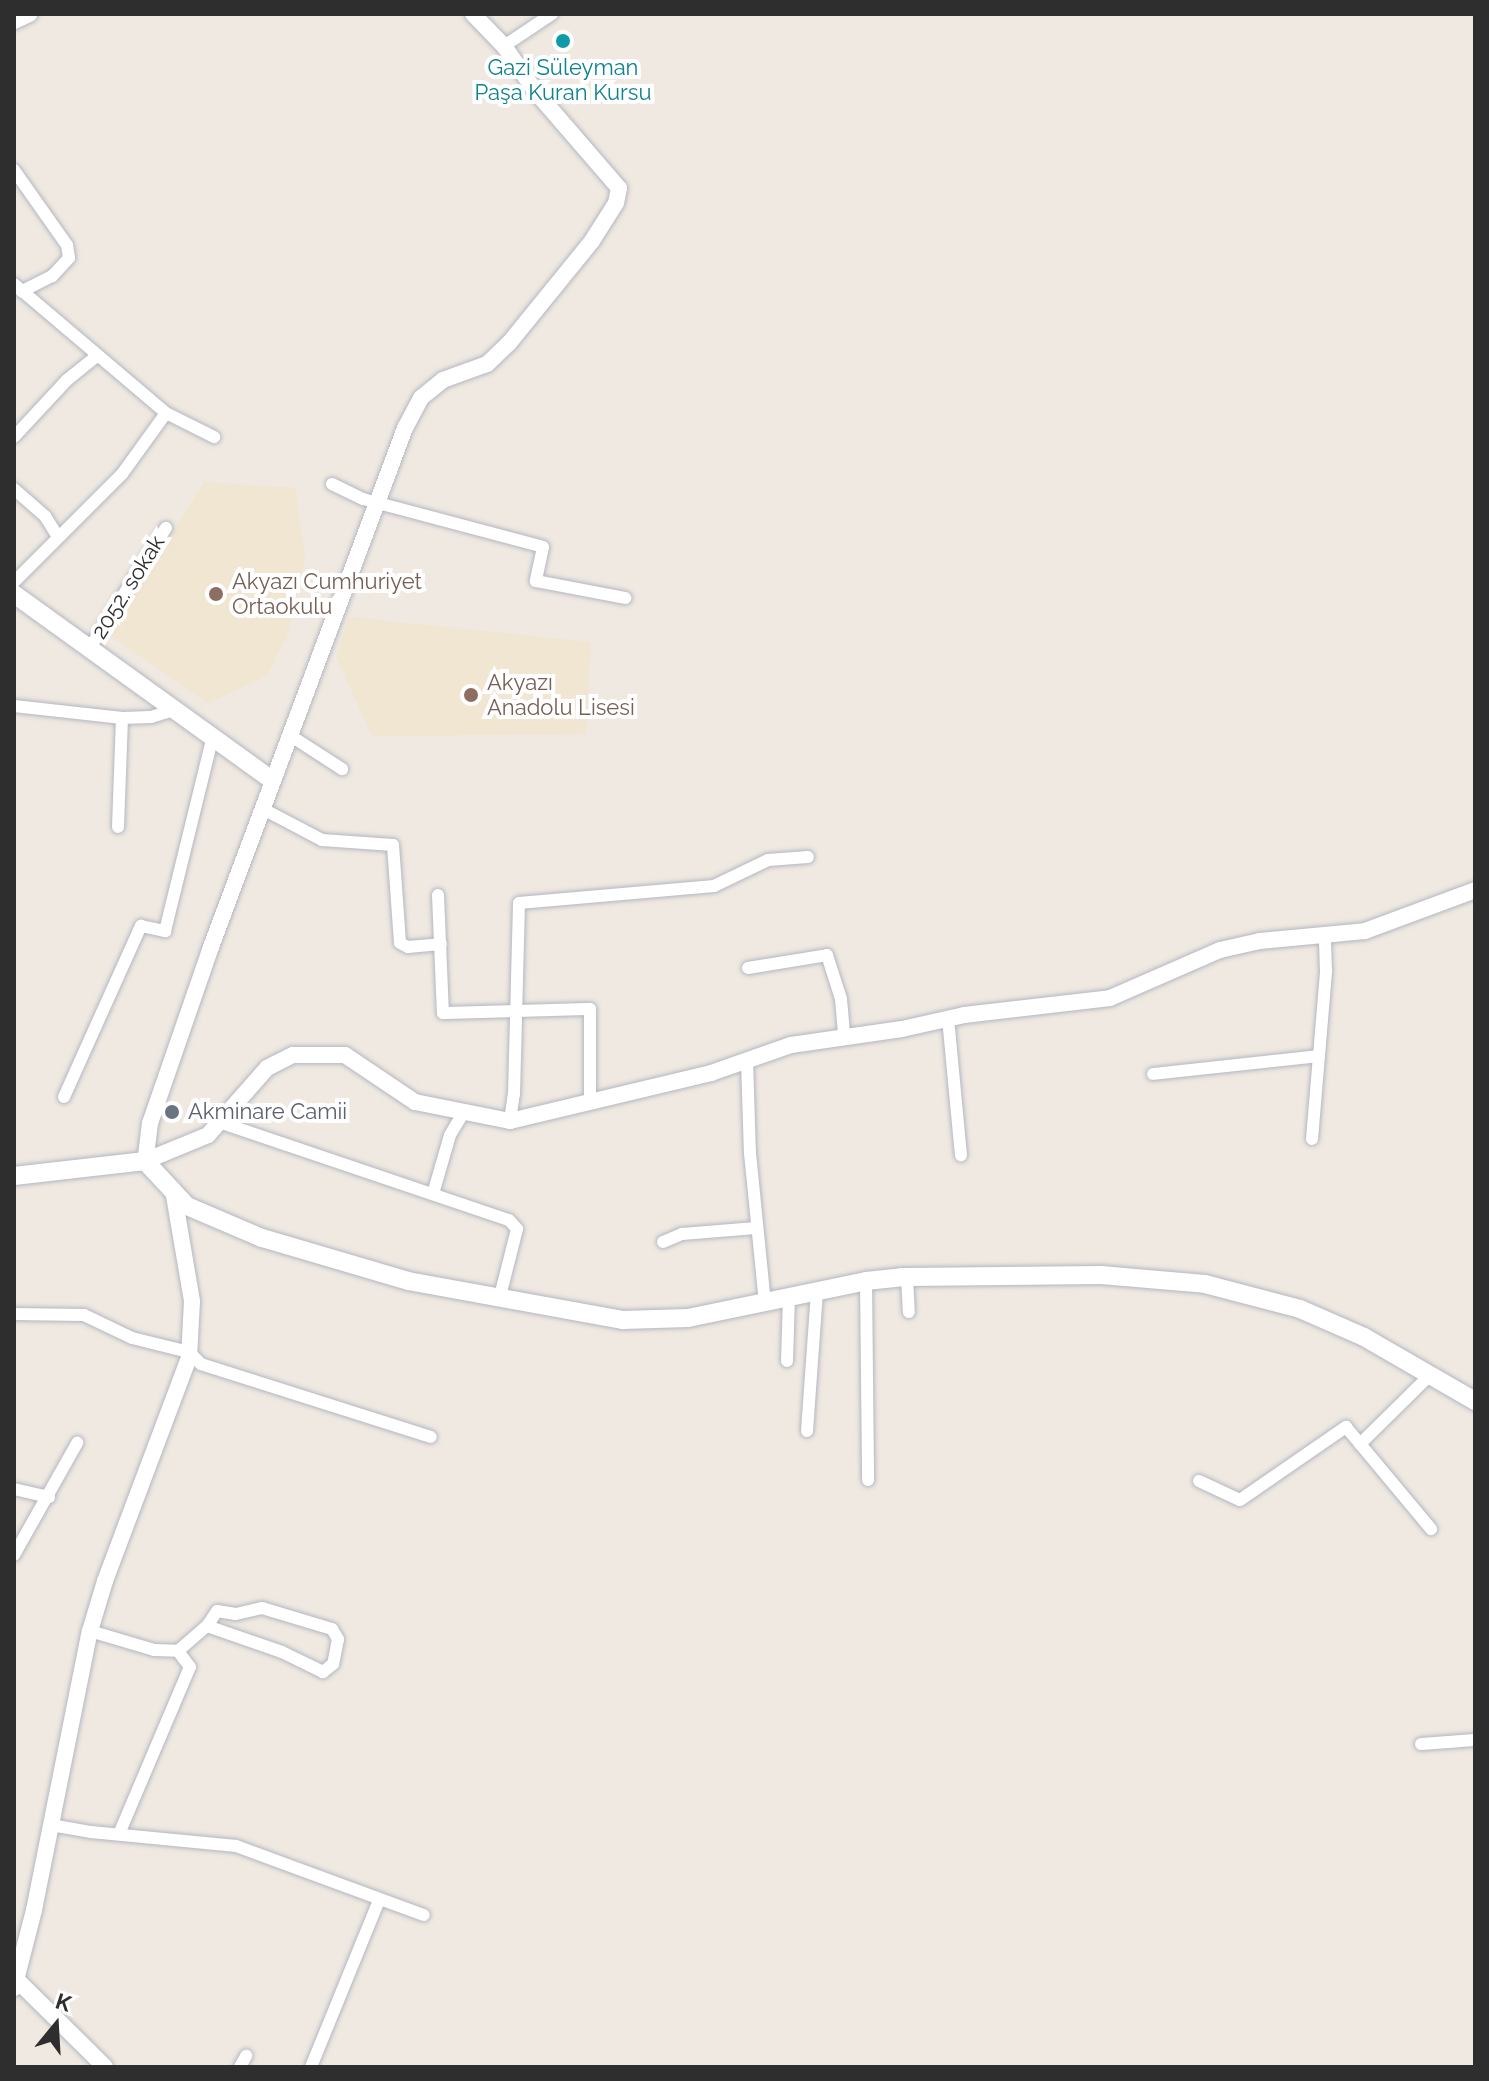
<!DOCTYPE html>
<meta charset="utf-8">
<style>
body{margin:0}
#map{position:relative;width:1489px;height:2081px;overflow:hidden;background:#efe9e1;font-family:Raleway,sans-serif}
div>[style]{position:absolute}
.education>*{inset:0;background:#f0e6d1}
.roads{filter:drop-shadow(0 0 2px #b4b7c1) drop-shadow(0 0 2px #b4b7c1)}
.minor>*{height:12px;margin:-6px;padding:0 6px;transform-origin:6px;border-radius:6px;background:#fff}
.tertiary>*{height:16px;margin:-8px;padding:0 8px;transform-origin:8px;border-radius:8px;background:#fff}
.secondary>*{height:18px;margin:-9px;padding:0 9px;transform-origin:9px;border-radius:9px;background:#fff}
.dots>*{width:22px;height:22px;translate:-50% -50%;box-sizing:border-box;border:4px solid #fff;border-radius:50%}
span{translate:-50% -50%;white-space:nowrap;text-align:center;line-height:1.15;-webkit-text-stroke:8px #fff;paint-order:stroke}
.culture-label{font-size:22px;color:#0d838f}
.education-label{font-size:22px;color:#785e54}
.left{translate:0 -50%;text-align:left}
.street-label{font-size:22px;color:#2e2e2e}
.worship-label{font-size:22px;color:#5b616d}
.frame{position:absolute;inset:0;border:16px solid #2e2e2e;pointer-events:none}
.north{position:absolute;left:16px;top:1985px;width:80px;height:80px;-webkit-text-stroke:6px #fff;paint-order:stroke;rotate:18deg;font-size:22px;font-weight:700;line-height:32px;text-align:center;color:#2e2e2e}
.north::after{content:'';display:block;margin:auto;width:28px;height:36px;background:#2e2e2e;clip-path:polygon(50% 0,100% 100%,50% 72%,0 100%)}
</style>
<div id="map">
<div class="education">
<div style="clip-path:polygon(204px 482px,295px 488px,305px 558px,289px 630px,267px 676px,208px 703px,109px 635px)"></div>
<div style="clip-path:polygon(349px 617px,591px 642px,586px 734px,372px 736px,336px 657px)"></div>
</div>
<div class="roads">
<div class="minor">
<div style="left:504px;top:46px;width:58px;rotate:-33.7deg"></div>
<div style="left:14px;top:170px;width:92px;rotate:54.8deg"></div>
<div style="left:67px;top:245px;width:13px;rotate:81deg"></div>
<div style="left:69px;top:258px;width:25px;rotate:133deg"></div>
<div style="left:52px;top:276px;width:34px;rotate:153deg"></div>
<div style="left:14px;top:284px;width:199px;rotate:40.3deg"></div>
<div style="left:166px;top:413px;width:54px;rotate:26.6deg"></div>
<div style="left:14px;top:437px;width:78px;rotate:-47.1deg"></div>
<div style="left:67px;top:380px;width:38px;rotate:-39deg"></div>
<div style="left:332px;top:484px;width:34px;rotate:26deg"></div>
<div style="left:363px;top:499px;width:186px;rotate:14.9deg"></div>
<div style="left:543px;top:547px;width:35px;rotate:102deg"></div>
<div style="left:536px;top:581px;width:91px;rotate:10.8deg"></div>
<div style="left:14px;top:489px;width:41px;rotate:41.1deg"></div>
<div style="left:45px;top:516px;width:25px;rotate:58deg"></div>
<div style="left:14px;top:582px;width:153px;rotate:-45deg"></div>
<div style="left:122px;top:474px;width:75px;rotate:-54.2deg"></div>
<div style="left:91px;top:646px;width:140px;rotate:-57.6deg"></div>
<div style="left:14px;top:706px;width:109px;rotate:6.3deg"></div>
<div style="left:122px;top:718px;width:29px;rotate:-2deg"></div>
<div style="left:151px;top:717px;width:27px;rotate:-17deg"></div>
<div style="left:291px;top:736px;width:61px;rotate:32.9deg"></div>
<div style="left:263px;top:809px;width:67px;rotate:27.7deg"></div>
<div style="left:322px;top:840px;width:71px;rotate:4deg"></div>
<div style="left:393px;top:845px;width:98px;rotate:85.9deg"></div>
<div style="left:400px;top:943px;width:9px;rotate:27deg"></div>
<div style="left:408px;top:947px;width:33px;rotate:-5deg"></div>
<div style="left:118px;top:827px;width:109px;rotate:-87.9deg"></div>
<div style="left:438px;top:895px;width:118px;rotate:87.6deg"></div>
<div style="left:443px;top:1013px;width:147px;rotate:-1.6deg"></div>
<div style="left:590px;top:1009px;width:93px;rotate:90deg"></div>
<div style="left:748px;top:968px;width:80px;rotate:-9.3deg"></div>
<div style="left:827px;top:955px;width:46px;rotate:72.3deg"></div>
<div style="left:841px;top:999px;width:38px;rotate:85deg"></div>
<div style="left:948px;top:1018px;width:138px;rotate:84.6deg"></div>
<div style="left:747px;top:1060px;width:93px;rotate:88.2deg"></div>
<div style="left:750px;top:1153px;width:151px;rotate:84.3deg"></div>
<div style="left:1153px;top:1074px;width:166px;rotate:-6.2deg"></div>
<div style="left:64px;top:1097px;width:188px;rotate:-65.8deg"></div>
<div style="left:141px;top:926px;width:25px;rotate:12deg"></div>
<div style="left:165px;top:931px;width:202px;rotate:-76.2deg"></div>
<div style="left:510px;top:1121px;width:27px;rotate:-82deg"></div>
<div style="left:514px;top:1094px;width:191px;rotate:-88.5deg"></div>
<div style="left:519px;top:903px;width:196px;rotate:-5deg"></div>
<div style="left:714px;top:886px;width:60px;rotate:-25.7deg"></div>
<div style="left:768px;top:860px;width:40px;rotate:-4.3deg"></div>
<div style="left:219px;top:1122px;width:306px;rotate:18.7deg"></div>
<div style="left:509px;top:1220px;width:12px;rotate:48deg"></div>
<div style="left:517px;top:1229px;width:69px;rotate:104.2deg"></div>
<div style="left:1312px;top:1139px;width:169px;rotate:-85.2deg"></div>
<div style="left:1326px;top:971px;width:37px;rotate:-92deg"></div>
<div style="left:433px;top:1194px;width:61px;rotate:-73.9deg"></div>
<div style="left:450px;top:1135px;width:27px;rotate:-59deg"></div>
<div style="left:663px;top:1242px;width:21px;rotate:-23deg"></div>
<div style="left:682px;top:1234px;width:74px;rotate:-4.6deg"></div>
<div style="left:907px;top:1277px;width:35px;rotate:87deg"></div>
<div style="left:866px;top:1281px;width:199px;rotate:89.4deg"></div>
<div style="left:14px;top:1314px;width:70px;rotate:0.8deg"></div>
<div style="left:84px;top:1315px;width:53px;rotate:25.6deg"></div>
<div style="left:132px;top:1338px;width:59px;rotate:13.8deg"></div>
<div style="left:189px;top:1352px;width:17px;rotate:45deg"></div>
<div style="left:201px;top:1364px;width:241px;rotate:17.6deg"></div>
<div style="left:787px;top:1361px;width:63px;rotate:-88.2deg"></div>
<div style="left:807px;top:1431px;width:138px;rotate:-85.9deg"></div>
<div style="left:1360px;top:1444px;width:98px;rotate:-44.6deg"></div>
<div style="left:1199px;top:1481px;width:45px;rotate:24.9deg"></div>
<div style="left:1240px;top:1500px;width:129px;rotate:-34.6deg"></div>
<div style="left:1346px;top:1427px;width:133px;rotate:50.2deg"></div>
<div style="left:14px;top:1489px;width:36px;rotate:13deg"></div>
<div style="left:14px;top:1555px;width:129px;rotate:-60.6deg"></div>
<div style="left:90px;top:1631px;width:67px;rotate:16.5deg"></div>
<div style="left:154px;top:1650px;width:24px;rotate:2deg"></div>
<div style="left:178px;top:1651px;width:38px;rotate:-41deg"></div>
<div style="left:207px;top:1626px;width:18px;rotate:-56deg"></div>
<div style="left:217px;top:1611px;width:19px;rotate:9deg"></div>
<div style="left:236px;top:1614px;width:27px;rotate:-13deg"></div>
<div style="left:262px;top:1608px;width:73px;rotate:16.7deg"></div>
<div style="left:332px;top:1629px;width:12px;rotate:59deg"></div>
<div style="left:338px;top:1639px;width:25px;rotate:101deg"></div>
<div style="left:333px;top:1664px;width:13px;rotate:141deg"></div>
<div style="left:323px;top:1672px;width:46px;rotate:-154deg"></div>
<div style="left:282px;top:1652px;width:79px;rotate:-160.9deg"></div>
<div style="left:1421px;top:1744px;width:54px;rotate:-4.2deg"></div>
<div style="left:51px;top:1825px;width:41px;rotate:9.9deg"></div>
<div style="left:91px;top:1832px;width:146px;rotate:5.5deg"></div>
<div style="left:236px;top:1846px;width:200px;rotate:20.2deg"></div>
<div style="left:119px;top:1834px;width:181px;rotate:-67deg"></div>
<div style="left:190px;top:1667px;width:20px;rotate:-127deg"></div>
<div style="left:240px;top:2067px;width:13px;rotate:-61deg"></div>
<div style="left:311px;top:2067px;width:180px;rotate:-67.8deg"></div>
</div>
<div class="tertiary">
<div style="left:473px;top:14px;width:45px;rotate:45.9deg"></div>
<div style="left:504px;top:46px;width:56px;rotate:55.2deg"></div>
<div style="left:536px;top:92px;width:127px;rotate:49.2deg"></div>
<div style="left:619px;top:188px;width:15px;rotate:101deg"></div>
<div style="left:616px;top:203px;width:45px;rotate:122.3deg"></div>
<div style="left:592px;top:241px;width:132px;rotate:129.1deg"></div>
<div style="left:509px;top:343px;width:30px;rotate:136deg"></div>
<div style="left:487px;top:364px;width:47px;rotate:160deg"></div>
<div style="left:443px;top:380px;width:28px;rotate:141deg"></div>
<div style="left:421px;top:398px;width:34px;rotate:118deg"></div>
<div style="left:405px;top:428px;width:554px;rotate:110.5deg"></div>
<div style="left:211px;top:947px;width:186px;rotate:109.1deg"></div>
<div style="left:150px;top:1123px;width:38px;rotate:97deg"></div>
<div style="left:145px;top:1161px;width:68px;rotate:-22.4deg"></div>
<div style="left:208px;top:1135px;width:89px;rotate:-48.6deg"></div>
<div style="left:267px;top:1068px;width:29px;rotate:-27deg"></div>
<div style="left:293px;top:1055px;width:52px"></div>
<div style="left:345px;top:1055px;width:84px;rotate:33.9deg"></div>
<div style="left:415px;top:1102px;width:97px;rotate:11.3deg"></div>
<div style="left:510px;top:1121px;width:207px;rotate:-13.4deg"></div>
<div style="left:711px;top:1073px;width:85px;rotate:-19.3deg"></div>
<div style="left:791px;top:1045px;width:112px;rotate:-8.2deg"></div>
<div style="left:902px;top:1029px;width:64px;rotate:-12.7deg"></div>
<div style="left:964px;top:1015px;width:147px;rotate:-6.6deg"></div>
<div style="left:1110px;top:998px;width:120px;rotate:-23.6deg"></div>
<div style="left:1220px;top:950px;width:41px;rotate:-12.7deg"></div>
<div style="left:1260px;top:941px;width:105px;rotate:-5.4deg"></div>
<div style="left:1365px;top:931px;width:117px;rotate:-20.4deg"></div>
<div style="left:14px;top:21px;width:17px;rotate:-25deg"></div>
<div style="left:14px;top:1977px;width:128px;rotate:44.7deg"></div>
<div style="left:14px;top:1988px;width:81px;rotate:-75.6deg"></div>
<div style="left:34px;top:1910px;width:285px;rotate:-78.7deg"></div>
<div style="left:90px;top:1631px;width:52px;rotate:-73.3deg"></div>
<div style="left:105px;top:1581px;width:238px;rotate:-69.4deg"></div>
<div style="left:189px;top:1358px;width:57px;rotate:-87deg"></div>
<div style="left:192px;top:1301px;width:113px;rotate:-99.7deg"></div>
</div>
<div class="secondary">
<div style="left:14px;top:594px;width:318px;rotate:35.8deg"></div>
<div style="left:14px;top:1176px;width:132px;rotate:-6.5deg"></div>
<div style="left:145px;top:1161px;width:62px;rotate:47deg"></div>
<div style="left:187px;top:1206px;width:82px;rotate:23.1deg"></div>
<div style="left:262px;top:1238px;width:152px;rotate:16.4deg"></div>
<div style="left:408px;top:1281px;width:219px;rotate:10.3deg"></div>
<div style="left:623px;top:1320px;width:65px;rotate:-1.8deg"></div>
<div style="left:688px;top:1318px;width:182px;rotate:-11.7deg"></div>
<div style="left:866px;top:1281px;width:36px;rotate:-6deg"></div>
<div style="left:902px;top:1277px;width:199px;rotate:-0.6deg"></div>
<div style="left:1101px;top:1275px;width:104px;rotate:4.9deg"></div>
<div style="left:1205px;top:1284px;width:98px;rotate:14.7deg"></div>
<div style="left:1300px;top:1309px;width:70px;rotate:23.6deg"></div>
<div style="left:1364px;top:1337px;width:128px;rotate:30deg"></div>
</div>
</div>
<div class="dots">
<div style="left:563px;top:41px;background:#0f9aa8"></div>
<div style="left:216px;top:594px;background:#8d6e63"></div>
<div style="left:471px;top:695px;background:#8d6e63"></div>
<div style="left:172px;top:1112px;background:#6b7280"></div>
</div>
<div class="culture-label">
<span style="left:563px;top:80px">Gazi Süleyman<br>Paşa Kuran Kursu</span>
</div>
<div class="education-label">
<span class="left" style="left:232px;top:594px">Akyazı Cumhuriyet<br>Ortaokulu</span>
<span class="left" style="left:487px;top:695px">Akyazı<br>Anadolu Lisesi</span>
</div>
<div class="street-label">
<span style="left:128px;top:587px;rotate:-58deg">2052. sokak</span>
</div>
<div class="worship-label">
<span class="left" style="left:188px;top:1112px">Akminare Camii</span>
</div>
<div class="frame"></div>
<div class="north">K</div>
</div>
